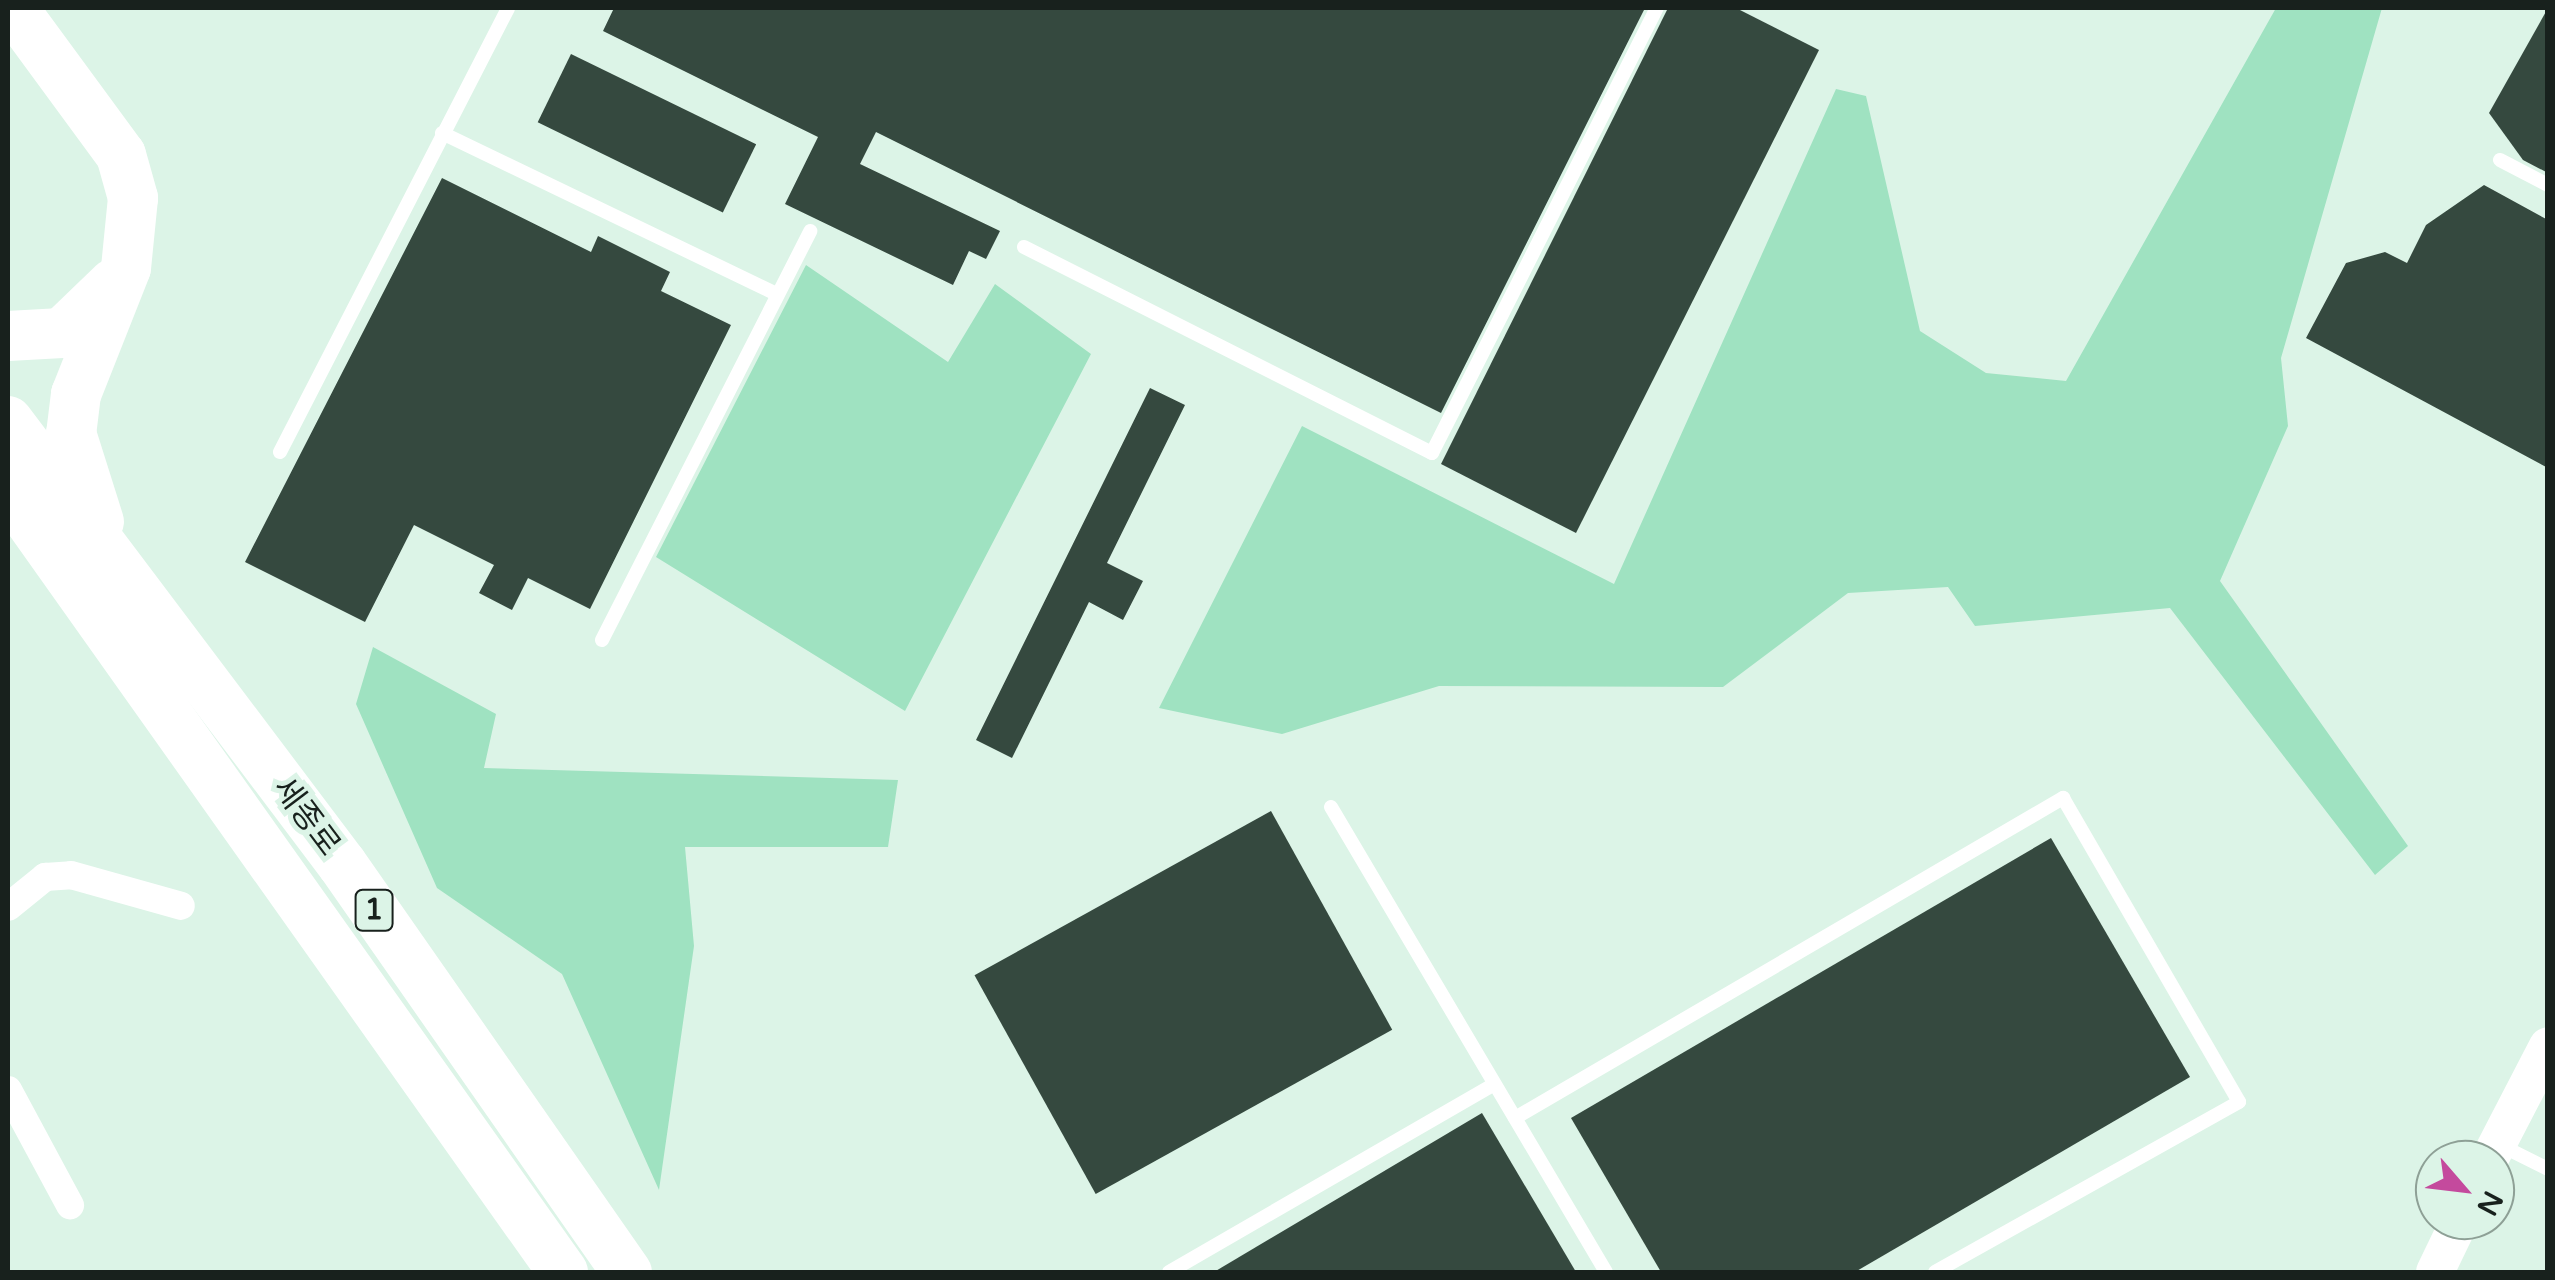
<!DOCTYPE html>
<meta charset="utf-8">
<style>
body{margin:0}
#map{position:relative;width:2555px;height:1280px;overflow:hidden;background:#dcf4e7;font-family:"Varela Round","Noto Sans KR",sans-serif}
div>[style]{position:absolute}
.green>*{inset:0;background:#9fe2c1}
.building>*{inset:0;background:#35493f;transform-origin:0 0}
.lane>*{height:14px;margin:-7px;padding:0 7px;transform-origin:7px;border-radius:7px;background:#fff}
.street>*{height:28px;margin:-14px;padding:0 14px;transform-origin:14px;border-radius:14px;background:#fff}
.secondary>*{height:38px;margin:-19px;padding:0 19px;transform-origin:19px;border-radius:19px;background:#fff}
.highway>*{height:50px;margin:-25px;padding:0 25px;transform-origin:25px;border-radius:25px;background:#fff}
span{translate:-50% -50%;white-space:nowrap;text-align:center;line-height:1.15;-webkit-text-stroke:10px #dcf4e7;paint-order:stroke}
.shield-label span{padding:2px 8px;background:#dcf4e7;border:2px solid;border-radius:8px;-webkit-text-stroke-width:0}
.shield-label{font-size:30px;color:#18211d;font-weight:700}
.street-label{font-size:32px;color:#18211d}
.frame{position:absolute;inset:0;border:10px solid #18211d;pointer-events:none}
.north{position:absolute;left:2415px;top:1140px;width:100px;height:100px;box-sizing:border-box;background:#dcf4e7;border:2px solid #8ea096;border-radius:50%;rotate:118deg;font-size:28px;font-weight:700;line-height:40px;text-align:center;color:#18211d}
.north::after{content:'';display:block;margin:auto;width:35px;height:45px;background:#c44a9d;clip-path:polygon(50% 0,100% 100%,50% 72%,0 100%)}
</style>
<div id="map">
<div class="green">
<div style="clip-path:polygon(2276px 8px,2382px 8px,2281px 358px,2288px 426px,2220px 581px,2408px 846px,2375px 875px,2170px 608px,1975px 626px,1948px 587px,1848px 593px,1723px 687px,1439px 686px,1282px 734px,1159px 708px,1302px 426px,1614px 584px,1836px 89px,1866px 96px,1920px 331px,1986px 373px,2066px 381px)"></div>
<div style="clip-path:polygon(806px 265px,948px 362px,995px 284px,1091px 354px,905px 711px,656px 557px)"></div>
<div style="clip-path:polygon(373px 647px,496px 714px,484px 768px,898px 780px,888px 847px,685px 847px,694px 946px,659px 1190px,562px 974px,437px 888px,356px 704px)"></div>
</div>
<div class="building">
<div style="clip-path:polygon(614px 8px,1645px 8px,1441px 413px,876px 132px,860px 164px,1000px 231px,986px 259px,969px 251px,953px 285px,785px 204px,818px 137px,603px 31px)"></div>
<div style="clip-path:polygon(1668px 8px,1736px 8px,1819px 50px,1576px 533px,1441px 464px)"></div>
<div style="clip-path:polygon(2548px 8px,2548px 173px,2523px 160px,2489px 113px)"></div>
<div style="left:571px;top:54px;width:206px;height:76px;rotate:26deg"></div>
<div style="clip-path:polygon(442px 178px,591px 252px,598px 236px,670px 272px,661px 291px,731px 325px,590px 609px,528px 578px,512px 610px,479px 593px,494px 565px,414px 525px,365px 622px,245px 562px)"></div>
<div style="clip-path:polygon(2484px 185px,2548px 220px,2548px 468px,2306px 338px,2346px 263px,2385px 252px,2407px 263px,2426px 225px)"></div>
<div style="clip-path:polygon(1150px 388px,1185px 405px,1107px 563px,1143px 581px,1123px 620px,1089px 602px,1012px 758px,976px 740px)"></div>
<div style="left:1271px;top:811px;width:250px;height:339px;rotate:61deg"></div>
<div style="clip-path:polygon(2051px 838px,2190px 1077px,1855px 1272px,1661px 1272px,1571px 1118px)"></div>
<div style="clip-path:polygon(1482px 1113px,1576px 1272px,1214px 1272px)"></div>
</div>
<div class="lane">
<div style="left:442px;top:133px;width:372px;rotate:25.7deg"></div>
<div style="left:2500px;top:160px;width:54px;rotate:27.5deg"></div>
<div style="left:1024px;top:247px;width:457px;rotate:26.8deg"></div>
<div style="left:1432px;top:453px;width:499px;rotate:-63.2deg"></div>
<div style="left:280px;top:452px;width:499px;rotate:-62.8deg"></div>
<div style="left:602px;top:640px;width:459px;rotate:-63deg"></div>
<div style="left:1331px;top:807px;width:540px;rotate:59.4deg"></div>
<div style="left:1515px;top:1118px;width:635px;rotate:-30.28deg"></div>
<div style="left:2063px;top:798px;width:351px;rotate:59.9deg"></div>
<div style="left:2239px;top:1102px;width:348px;rotate:150.8deg"></div>
<div style="left:2498px;top:1144px;width:56px;rotate:26.6deg"></div>
<div style="left:1169px;top:1272px;width:375px;rotate:-30deg"></div>
</div>
<div class="street">
<div style="left:8px;top:907px;width:48px;rotate:-39deg"></div>
<div style="left:45px;top:877px;width:26px;rotate:-4deg"></div>
<div style="left:71px;top:875px;width:114px;rotate:15.7deg"></div>
<div style="left:8px;top:1090px;width:131px;rotate:61.7deg"></div>
</div>
<div class="secondary">
<div style="left:2489px;top:1160px;width:128px;rotate:-62.6deg"></div>
<div style="left:2435px;top:1272px;width:58px;rotate:-64.3deg"></div>
</div>
<div class="highway">
<div style="left:13px;top:8px;width:182px;rotate:53.7deg"></div>
<div style="left:121px;top:155px;width:45px;rotate:74.4deg"></div>
<div style="left:133px;top:198px;width:70px;rotate:95.7deg"></div>
<div style="left:126px;top:268px;width:136px;rotate:111.6deg"></div>
<div style="left:76px;top:394px;width:39px;rotate:97deg"></div>
<div style="left:71px;top:433px;width:93px;rotate:72.5deg"></div>
<div style="left:8px;top:336px;width:54px;rotate:-3.2deg"></div>
<div style="left:62px;top:333px;width:71px;rotate:-43.9deg"></div>
<div style="left:8px;top:421px;width:555px;rotate:52.99deg"></div>
<div style="left:342px;top:864px;width:498px;rotate:55.1deg"></div>
<div style="left:8px;top:490px;width:959px;rotate:54.64deg"></div>
</div>
<div class="shield-label">
<span style="left:374px;top:910px">1</span>
</div>
<div class="street-label">
<span style="left:306px;top:817px;rotate:53deg">세종로</span>
</div>
<div class="frame"></div>
<div class="north">N</div>
</div>
